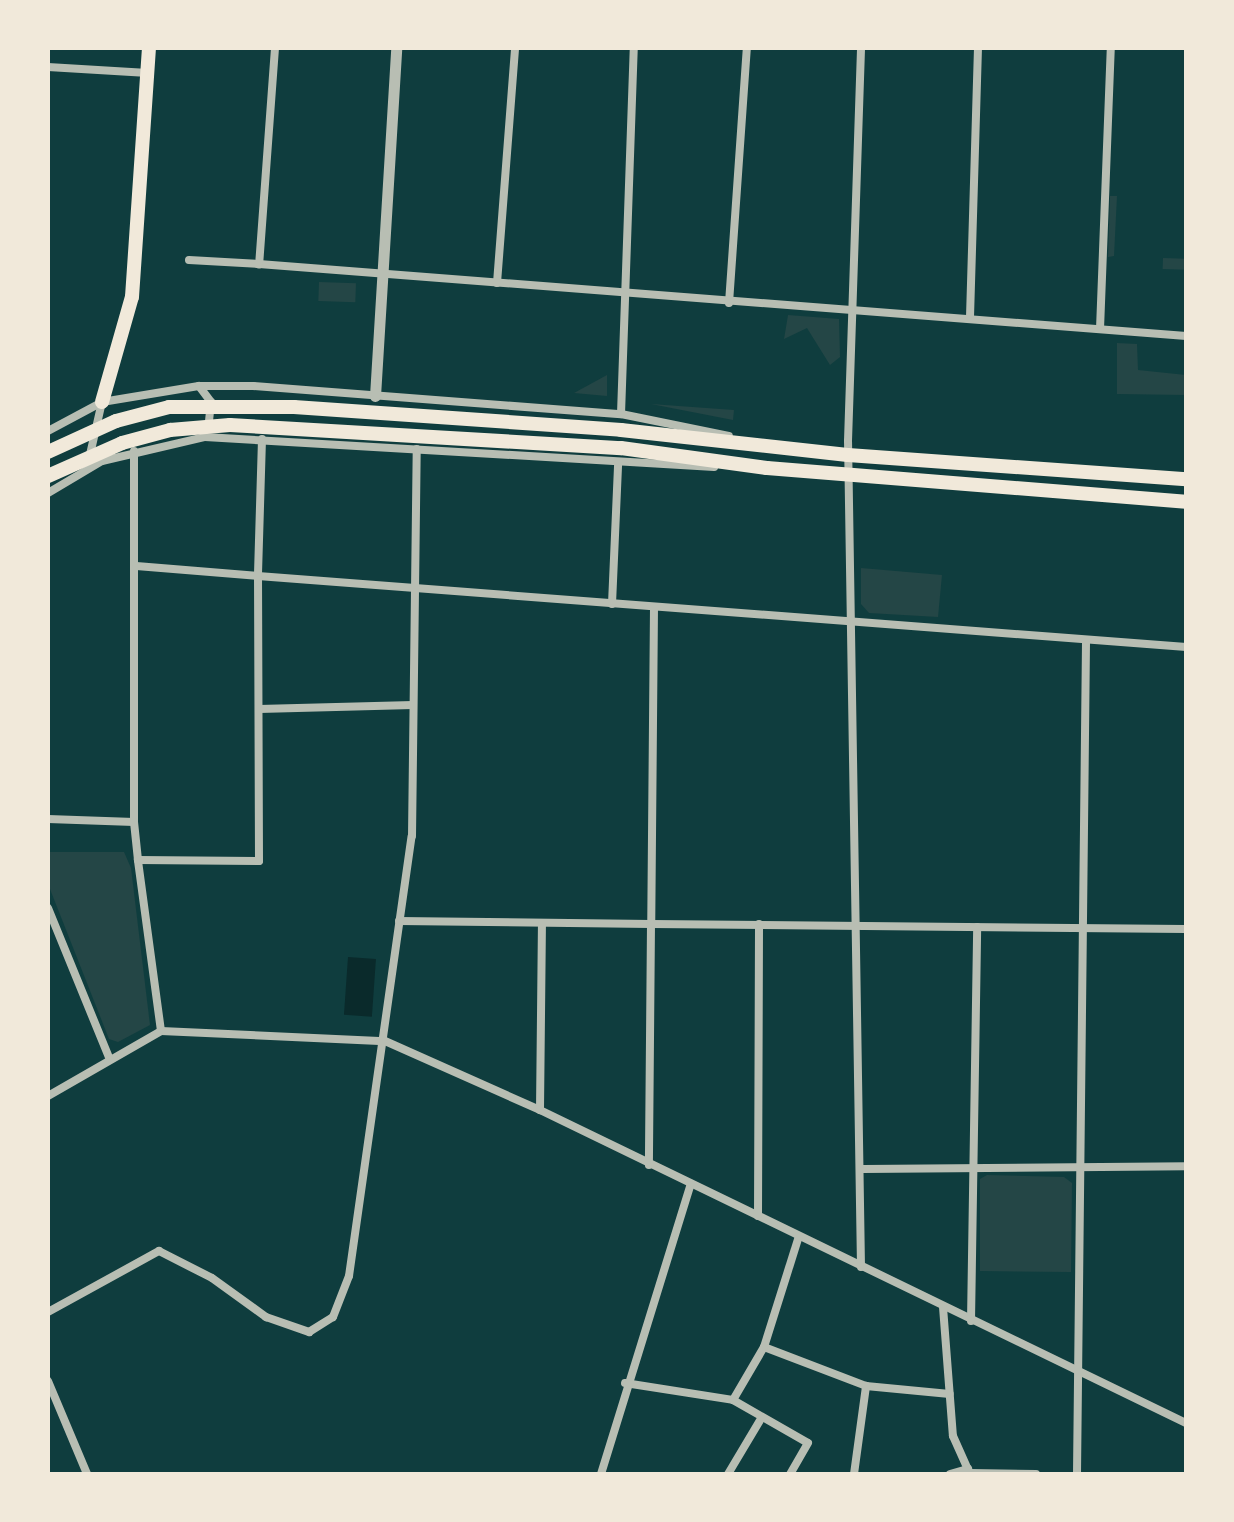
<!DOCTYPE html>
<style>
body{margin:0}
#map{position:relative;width:1234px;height:1522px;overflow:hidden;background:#0f3d3e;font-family:Manrope,sans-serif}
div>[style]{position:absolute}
.green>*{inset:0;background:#244646;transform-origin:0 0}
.water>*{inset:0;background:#0a2a2b;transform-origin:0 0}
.minor>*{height:8px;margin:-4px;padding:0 4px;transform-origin:4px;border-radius:4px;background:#b8beb3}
.tertiary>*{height:11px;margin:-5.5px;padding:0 5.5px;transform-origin:5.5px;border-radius:5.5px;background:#b8beb3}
.primary>*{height:14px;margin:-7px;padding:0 7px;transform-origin:7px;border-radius:7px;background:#f1e9da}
span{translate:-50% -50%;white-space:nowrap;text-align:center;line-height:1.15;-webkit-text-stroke:8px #f1e9da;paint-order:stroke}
.frame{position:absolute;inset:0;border:50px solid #f1e9da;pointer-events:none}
</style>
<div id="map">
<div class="green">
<div style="clip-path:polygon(1110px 196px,1117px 196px,1114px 256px,1108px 257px)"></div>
<div style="left:1163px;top:258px;width:23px;height:11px;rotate:2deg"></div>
<div style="left:319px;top:282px;width:37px;height:19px;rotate:2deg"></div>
<div style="clip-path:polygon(788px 315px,839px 319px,840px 357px,830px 365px,807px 328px,784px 339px)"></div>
<div style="clip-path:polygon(1117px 343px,1137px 344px,1138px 370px,1186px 375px,1186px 395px,1117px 394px)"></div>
<div style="clip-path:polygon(607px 375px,607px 396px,574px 393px)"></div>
<div style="clip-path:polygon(651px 404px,734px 410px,733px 420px)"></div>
<div style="clip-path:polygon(861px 568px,942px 575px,938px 617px,869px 613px,861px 604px)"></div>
<div style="clip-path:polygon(48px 852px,124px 852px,131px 868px,150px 1025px,118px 1042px,109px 1039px,48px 884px)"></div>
<div style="clip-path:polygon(987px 1175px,1064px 1177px,1072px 1183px,1071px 1272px,980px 1271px,980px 1179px)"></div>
</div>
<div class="water">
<div style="left:348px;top:957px;width:28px;height:58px;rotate:4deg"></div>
</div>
<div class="minor">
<div style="left:275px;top:48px;width:217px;rotate:94.2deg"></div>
<div style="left:259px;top:264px;width:930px;rotate:4.44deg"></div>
<div style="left:48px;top:67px;width:100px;rotate:3.4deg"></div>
<div style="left:189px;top:260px;width:70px;rotate:3.3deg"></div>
<div style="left:497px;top:283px;width:236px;rotate:-85.6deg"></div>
<div style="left:729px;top:303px;width:256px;rotate:-86deg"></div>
<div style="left:970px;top:317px;width:269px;rotate:-88.3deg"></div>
<div style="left:1100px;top:329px;width:281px;rotate:-87.8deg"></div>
<div style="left:199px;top:386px;width:20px;rotate:53deg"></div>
<div style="left:211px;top:402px;width:27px;rotate:96deg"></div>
<div style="left:621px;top:414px;width:366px;rotate:-88deg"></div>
<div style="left:48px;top:431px;width:61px;rotate:-28.2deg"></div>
<div style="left:102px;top:402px;width:98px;rotate:-9.4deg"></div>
<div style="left:199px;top:386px;width:54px"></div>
<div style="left:253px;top:386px;width:369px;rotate:4.4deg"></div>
<div style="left:621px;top:414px;width:110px;rotate:11.5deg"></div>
<div style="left:262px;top:439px;width:137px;rotate:91.7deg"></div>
<div style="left:258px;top:576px;width:931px;rotate:4.38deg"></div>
<div style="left:134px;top:451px;width:371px;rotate:90deg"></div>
<div style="left:134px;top:822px;width:38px;rotate:84deg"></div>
<div style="left:89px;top:459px;width:58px;rotate:-77.2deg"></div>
<div style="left:48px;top:493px;width:63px;rotate:-30.7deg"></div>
<div style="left:102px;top:461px;width:106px;rotate:-13.1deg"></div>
<div style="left:205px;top:437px;width:510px;rotate:3.37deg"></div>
<div style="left:612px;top:604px;width:140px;rotate:-87.5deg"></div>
<div style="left:654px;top:607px;width:317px;rotate:90.5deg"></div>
<div style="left:651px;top:924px;width:535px;rotate:0.54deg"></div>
<div style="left:259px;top:709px;width:154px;rotate:-1.5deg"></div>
<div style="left:48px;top:819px;width:86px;rotate:2deg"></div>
<div style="left:48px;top:908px;width:164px;rotate:67.8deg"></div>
<div style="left:399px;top:921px;width:252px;rotate:0.7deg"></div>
<div style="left:651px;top:924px;width:241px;rotate:90.5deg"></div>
<div style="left:161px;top:1031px;width:224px;rotate:2.6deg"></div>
<div style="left:385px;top:1041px;width:170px;rotate:24deg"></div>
<div style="left:540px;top:1110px;width:718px;rotate:25.85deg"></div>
<div style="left:48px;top:1096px;width:130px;rotate:-29.9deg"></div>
<div style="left:161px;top:1031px;width:173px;rotate:-97.7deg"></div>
<div style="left:138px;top:860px;width:121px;rotate:0.5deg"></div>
<div style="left:259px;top:861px;width:285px;rotate:-90.2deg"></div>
<div style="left:258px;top:576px;width:122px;rotate:-175.3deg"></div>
<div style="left:540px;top:1110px;width:186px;rotate:-89.4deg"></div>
<div style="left:863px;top:1169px;width:323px;rotate:-0.5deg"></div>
<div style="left:758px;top:1216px;width:292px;rotate:-89.8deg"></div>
<div style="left:861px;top:1267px;width:826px;rotate:-90.9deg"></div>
<div style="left:848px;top:441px;width:393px;rotate:-88.1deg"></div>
<div style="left:943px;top:1307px;width:129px;rotate:85.6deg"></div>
<div style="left:953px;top:1436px;width:42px;rotate:65.9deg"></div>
<div style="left:48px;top:1312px;width:127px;rotate:-28.8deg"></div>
<div style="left:159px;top:1251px;width:59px;rotate:27deg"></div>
<div style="left:212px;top:1278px;width:67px;rotate:35.8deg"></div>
<div style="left:266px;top:1317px;width:46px;rotate:19.2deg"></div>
<div style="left:309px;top:1332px;width:28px;rotate:-32deg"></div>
<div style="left:333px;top:1317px;width:44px;rotate:-68.7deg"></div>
<div style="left:349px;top:1276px;width:444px;rotate:-81.9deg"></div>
<div style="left:412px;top:836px;width:387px;rotate:-89.3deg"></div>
<div style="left:971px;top:1321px;width:394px;rotate:-89.1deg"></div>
<div style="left:764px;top:1347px;width:109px;rotate:20.9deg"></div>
<div style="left:866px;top:1386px;width:84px;rotate:5.4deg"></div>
<div style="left:48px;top:1381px;width:101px;rotate:67.2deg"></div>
<div style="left:625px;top:1383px;width:109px;rotate:8.9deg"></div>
<div style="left:733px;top:1400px;width:61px;rotate:-59.7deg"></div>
<div style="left:764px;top:1347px;width:116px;rotate:-72.5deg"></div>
<div style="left:733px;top:1400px;width:86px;rotate:29.8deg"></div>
<div style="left:808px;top:1443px;width:36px;rotate:120deg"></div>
<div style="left:970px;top:1473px;width:66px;rotate:0.9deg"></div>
<div style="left:601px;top:1474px;width:304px;rotate:-72.8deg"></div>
<div style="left:728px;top:1474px;width:66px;rotate:-59.2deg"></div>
<div style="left:854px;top:1474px;width:89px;rotate:-82.2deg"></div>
<div style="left:950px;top:1474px;width:19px;rotate:-16deg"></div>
<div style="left:1077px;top:1474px;width:832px;rotate:-89.38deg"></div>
</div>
<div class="tertiary">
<div style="left:375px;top:396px;width:349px;rotate:-86.5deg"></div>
</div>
<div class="primary">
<div style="left:102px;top:402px;width:109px;rotate:-74.1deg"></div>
<div style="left:132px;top:297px;width:250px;rotate:-86.1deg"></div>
<div style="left:48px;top:452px;width:75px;rotate:-24.5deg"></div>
<div style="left:116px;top:421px;width:55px;rotate:-14.8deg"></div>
<div style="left:169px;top:407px;width:125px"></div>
<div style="left:294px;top:407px;width:328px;rotate:4deg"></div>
<div style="left:621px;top:430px;width:228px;rotate:6.3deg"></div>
<div style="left:848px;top:455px;width:339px;rotate:4.1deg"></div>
<div style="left:48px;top:476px;width:81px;rotate:-24deg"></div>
<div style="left:122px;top:443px;width:50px;rotate:-15.2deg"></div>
<div style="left:170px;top:430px;width:60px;rotate:-4.8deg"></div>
<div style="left:230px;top:425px;width:392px;rotate:3.4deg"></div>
<div style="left:621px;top:448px;width:147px;rotate:7.8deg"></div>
<div style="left:767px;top:468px;width:420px;rotate:4.6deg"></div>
</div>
<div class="frame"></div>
</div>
